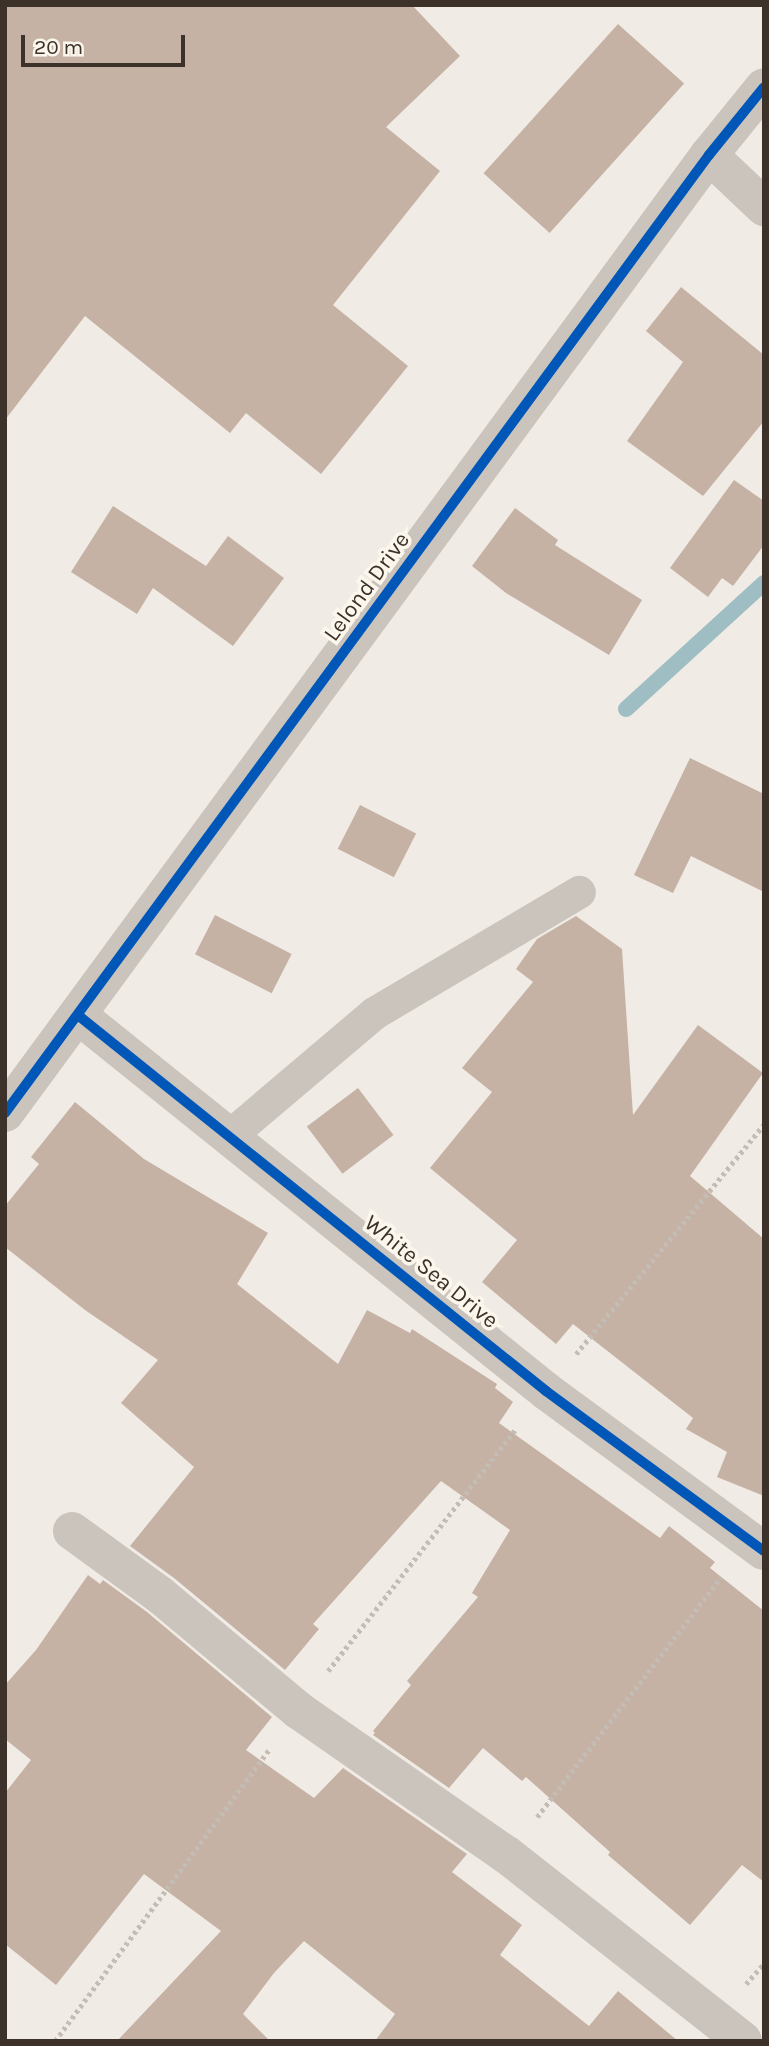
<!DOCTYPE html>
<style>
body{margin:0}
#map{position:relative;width:769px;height:2046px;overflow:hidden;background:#f0ece5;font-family:Karla,sans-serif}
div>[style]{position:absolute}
.stream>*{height:16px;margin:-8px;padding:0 8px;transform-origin:8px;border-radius:8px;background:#9fbec3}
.building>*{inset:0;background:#c5b2a5;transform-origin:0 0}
.path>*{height:4.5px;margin-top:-2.25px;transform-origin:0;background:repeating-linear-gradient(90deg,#c3bdb5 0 3.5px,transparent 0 7px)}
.service>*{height:33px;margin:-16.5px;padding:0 16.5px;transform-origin:16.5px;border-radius:16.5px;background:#cac4bd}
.minor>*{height:38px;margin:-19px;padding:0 19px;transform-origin:19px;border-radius:19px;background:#cac4bd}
.cycleway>*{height:10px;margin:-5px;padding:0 5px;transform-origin:5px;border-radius:5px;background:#0057b8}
span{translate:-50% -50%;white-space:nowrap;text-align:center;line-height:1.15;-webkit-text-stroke:7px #fcf7ed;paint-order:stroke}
.street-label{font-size:23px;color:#3c322a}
.frame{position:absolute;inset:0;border:7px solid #3c322a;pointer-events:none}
.scale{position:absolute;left:21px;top:35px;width:164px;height:32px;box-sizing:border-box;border:4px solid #3c322a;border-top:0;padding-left:9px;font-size:21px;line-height:24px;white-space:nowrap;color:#3c322a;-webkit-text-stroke:5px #fcf7ed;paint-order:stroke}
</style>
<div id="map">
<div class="stream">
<div style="left:626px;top:709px;width:187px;rotate:-42.4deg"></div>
</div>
<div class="building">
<div style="clip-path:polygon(5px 5px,412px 5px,460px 56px,386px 127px,440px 171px,333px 305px,408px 366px,321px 474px,246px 413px,230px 433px,85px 316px,5px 420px)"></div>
<div style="left:618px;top:24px;width:89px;height:201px;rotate:42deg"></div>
<div style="clip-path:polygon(681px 287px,764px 355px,764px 421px,703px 496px,627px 441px,683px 362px,646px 331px)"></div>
<div style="clip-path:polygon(734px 480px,764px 501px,764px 545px,733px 586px,722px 578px,708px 597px,670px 568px)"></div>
<div style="clip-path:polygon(113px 506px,206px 566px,228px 536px,284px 578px,233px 646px,153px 588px,137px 614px,71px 572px)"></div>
<div style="clip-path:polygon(515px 508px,558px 540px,555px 545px,642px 600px,609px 655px,506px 593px,472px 566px)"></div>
<div style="clip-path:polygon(690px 758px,764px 794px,764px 892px,691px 856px,673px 893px,634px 875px)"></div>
<div style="left:360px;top:805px;width:63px;height:49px;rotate:27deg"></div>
<div style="left:215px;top:915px;width:86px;height:44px;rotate:27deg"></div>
<div style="clip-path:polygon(576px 916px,622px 949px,633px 1115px,698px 1025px,763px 1073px,690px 1176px,764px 1239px,764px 1496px,717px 1477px,727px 1452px,686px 1429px,693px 1418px,573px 1324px,556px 1344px,482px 1282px,517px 1240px,430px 1168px,492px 1092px,462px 1068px,533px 982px,516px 969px,537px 939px)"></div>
<div style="left:358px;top:1088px;width:59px;height:64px;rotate:53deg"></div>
<div style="clip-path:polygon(75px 1102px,144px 1159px,268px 1233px,237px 1284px,338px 1364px,367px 1310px,410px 1333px,412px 1329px,497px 1384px,495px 1388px,513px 1402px,499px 1423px,660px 1538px,669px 1526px,715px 1562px,710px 1568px,764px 1611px,764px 1882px,742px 1865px,690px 1925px,608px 1855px,610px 1852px,526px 1777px,522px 1781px,483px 1748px,449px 1788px,373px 1735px,375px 1733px,373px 1731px,411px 1685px,407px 1681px,478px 1597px,472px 1593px,510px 1530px,441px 1481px,313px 1624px,319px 1629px,285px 1670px,174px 1578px,130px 1546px,194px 1467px,121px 1403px,158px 1360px,85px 1310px,5px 1247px,5px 1206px,39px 1164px,31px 1157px)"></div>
<div style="clip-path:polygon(88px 1575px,100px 1584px,103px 1580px,147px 1612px,272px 1717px,246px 1750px,314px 1798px,343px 1768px,467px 1854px,452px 1872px,522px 1925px,500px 1955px,589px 2026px,618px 1991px,678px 2041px,375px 2041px,395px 2014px,304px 1941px,274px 1973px,243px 2014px,270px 2041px,117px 2041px,221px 1931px,144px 1874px,56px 1985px,5px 1944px,5px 1793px,31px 1760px,5px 1739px,5px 1685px,36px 1650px)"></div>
</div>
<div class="path">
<div style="left:576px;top:1354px;width:297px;rotate:-50.7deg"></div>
<div style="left:328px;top:1671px;width:306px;rotate:-52.2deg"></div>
<div style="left:537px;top:1817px;width:302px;rotate:-52.5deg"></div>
<div style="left:746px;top:1984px;width:28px;rotate:-49deg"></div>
<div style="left:55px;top:2041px;width:363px;rotate:-53.7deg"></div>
</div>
<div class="service">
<div style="left:229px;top:1136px;width:190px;rotate:-40.3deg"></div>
<div style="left:374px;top:1013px;width:238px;rotate:-30.6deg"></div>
</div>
<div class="minor">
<div style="left:709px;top:155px;width:76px;rotate:43.4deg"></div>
<div style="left:79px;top:1016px;width:599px;rotate:38.76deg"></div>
<div style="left:546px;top:1391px;width:270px;rotate:36.3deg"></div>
<div style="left:5px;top:1113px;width:1189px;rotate:-53.69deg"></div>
<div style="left:709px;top:155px;width:87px;rotate:-51deg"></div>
<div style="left:72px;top:1531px;width:109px;rotate:36deg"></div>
<div style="left:160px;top:1595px;width:180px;rotate:39.8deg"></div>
<div style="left:298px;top:1710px;width:254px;rotate:34.8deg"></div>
<div style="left:507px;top:1855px;width:300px;rotate:38.2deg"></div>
</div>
<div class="cycleway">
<div style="left:79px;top:1016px;width:599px;rotate:38.76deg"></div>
<div style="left:546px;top:1391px;width:270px;rotate:36.3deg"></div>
<div style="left:5px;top:1113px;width:1189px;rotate:-53.69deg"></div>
<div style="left:709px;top:155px;width:87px;rotate:-51deg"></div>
</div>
<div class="street-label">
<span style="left:367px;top:587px;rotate:-54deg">Lelond Drive</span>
<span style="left:431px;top:1272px;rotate:39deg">White Sea Drive</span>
</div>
<div class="frame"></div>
<div class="scale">20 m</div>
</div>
